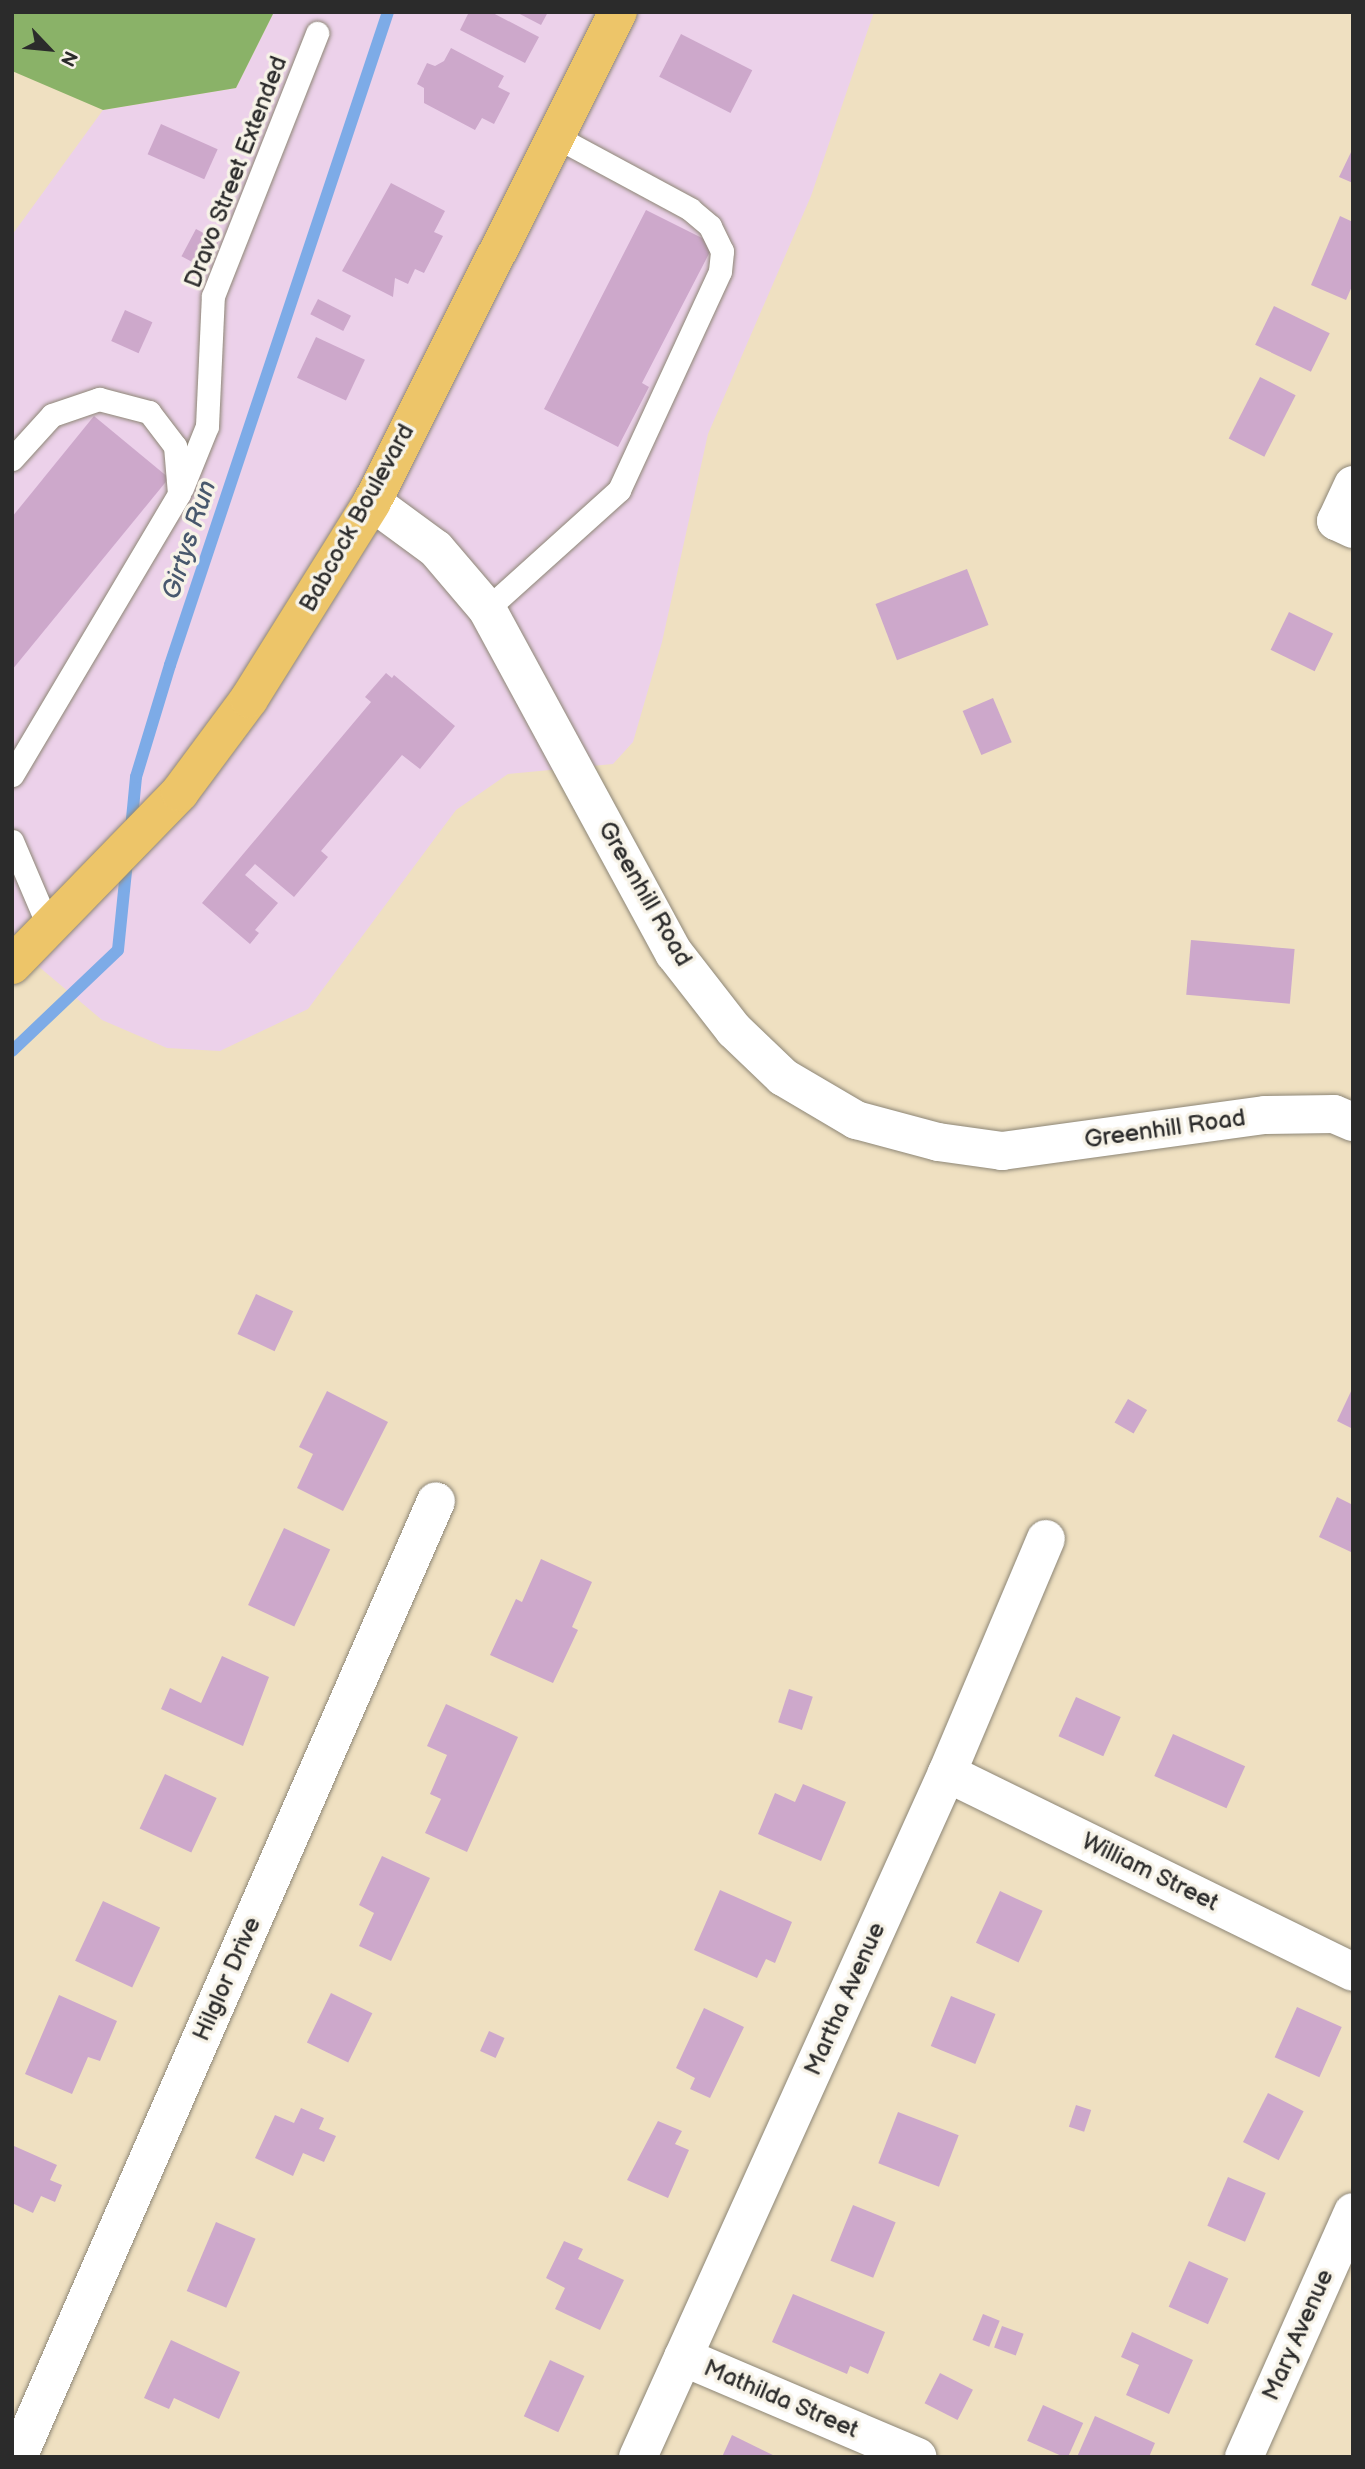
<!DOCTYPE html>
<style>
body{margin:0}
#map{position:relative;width:1365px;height:2469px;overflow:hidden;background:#efe0c1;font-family:"Balsamiq Sans",sans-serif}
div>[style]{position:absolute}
.built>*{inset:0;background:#ecd1ea}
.forest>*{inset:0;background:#8ab268}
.stream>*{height:12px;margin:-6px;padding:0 6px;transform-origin:6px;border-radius:6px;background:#7dabe7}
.building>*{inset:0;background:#cda8cb;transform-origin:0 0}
.roads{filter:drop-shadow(0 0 2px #8d8676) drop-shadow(0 0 2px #8d8676)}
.lane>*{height:23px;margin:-11.5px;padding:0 11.5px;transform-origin:11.5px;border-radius:11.5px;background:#fff}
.street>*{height:38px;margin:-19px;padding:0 19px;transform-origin:19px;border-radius:19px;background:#fff}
.primary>*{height:38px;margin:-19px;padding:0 19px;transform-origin:19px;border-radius:19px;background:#edc569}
span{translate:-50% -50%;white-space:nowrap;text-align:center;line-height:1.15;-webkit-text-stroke:7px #f7f3e8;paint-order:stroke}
.street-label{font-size:24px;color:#2b2b2b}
.water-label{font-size:26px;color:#48586d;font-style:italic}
.frame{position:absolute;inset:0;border:14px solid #2b2b2b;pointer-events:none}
.north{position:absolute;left:14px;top:14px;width:70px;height:70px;-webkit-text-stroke:5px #f7f3e8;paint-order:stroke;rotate:116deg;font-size:19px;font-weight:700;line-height:28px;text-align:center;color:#2b2b2b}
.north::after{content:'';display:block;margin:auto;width:24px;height:32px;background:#2b2b2b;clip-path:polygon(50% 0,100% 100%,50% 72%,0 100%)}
</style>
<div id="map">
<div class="built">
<div style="clip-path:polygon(274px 12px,874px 12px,811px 196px,708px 434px,662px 642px,633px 742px,613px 764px,508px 774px,456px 810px,308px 1009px,220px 1051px,167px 1048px,102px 1020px,12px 944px,12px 235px,103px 110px,236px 88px)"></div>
</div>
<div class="forest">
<div style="clip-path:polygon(12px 12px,274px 12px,236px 88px,103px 110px,12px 71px)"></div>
</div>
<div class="stream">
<div style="left:131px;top:829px;width:52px;rotate:-84.5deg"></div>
<div style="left:136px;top:777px;width:117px;rotate:-73.1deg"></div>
<div style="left:170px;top:665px;width:688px;rotate:-71.54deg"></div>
<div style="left:12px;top:1051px;width:146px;rotate:-43.6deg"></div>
<div style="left:118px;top:950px;width:89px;rotate:-84.2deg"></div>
</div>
<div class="building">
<div style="clip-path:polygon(469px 12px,491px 12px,539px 37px,525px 63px,460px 30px)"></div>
<div style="clip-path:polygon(516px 12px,548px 12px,541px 25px)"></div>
<div style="left:681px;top:34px;width:80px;height:48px;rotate:27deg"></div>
<div style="clip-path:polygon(451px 48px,504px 76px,498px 87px,510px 93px,494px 124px,482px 118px,475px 130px,424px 103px,424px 88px,417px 84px,427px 63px,435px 66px,444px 61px)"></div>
<div style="left:161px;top:124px;width:62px;height:33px;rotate:24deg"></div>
<div style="clip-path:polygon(1353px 148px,1353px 183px,1339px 177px)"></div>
<div style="clip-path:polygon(391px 183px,445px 211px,434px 232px,443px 236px,424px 273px,415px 269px,408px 284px,395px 278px,393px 297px,342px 271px)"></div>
<div style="clip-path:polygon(646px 210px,714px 244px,642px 383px,649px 387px,618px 447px,544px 409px)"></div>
<div style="clip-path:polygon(1340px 216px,1353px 222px,1353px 284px,1346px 300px,1311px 285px)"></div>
<div style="left:196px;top:229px;width:26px;height:31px;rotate:28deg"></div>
<div style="left:318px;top:299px;width:37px;height:17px;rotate:27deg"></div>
<div style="left:1274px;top:306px;width:62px;height:43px;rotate:26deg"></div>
<div style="left:125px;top:310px;width:30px;height:34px;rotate:24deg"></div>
<div style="left:316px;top:337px;width:54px;height:45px;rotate:25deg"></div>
<div style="left:1260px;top:377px;width:40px;height:69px;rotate:27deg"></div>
<div style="clip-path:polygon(94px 416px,169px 478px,12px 670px,12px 517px)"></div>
<div style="left:967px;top:569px;width:60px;height:98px;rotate:69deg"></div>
<div style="left:1289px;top:612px;width:49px;height:42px;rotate:26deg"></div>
<div style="clip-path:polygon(386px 673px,392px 678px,394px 675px,455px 726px,420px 769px,402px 755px,321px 851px,328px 857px,294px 897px,255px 864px,245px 875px,278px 903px,255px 930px,259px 933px,250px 944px,202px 903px,371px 702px,365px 697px)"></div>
<div style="left:993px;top:698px;width:48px;height:33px;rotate:67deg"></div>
<div style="left:1191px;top:940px;width:104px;height:55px;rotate:5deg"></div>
<div style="left:256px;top:1294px;width:41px;height:44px;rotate:25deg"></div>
<div style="clip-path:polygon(1353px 1387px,1353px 1429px,1337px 1421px)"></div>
<div style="clip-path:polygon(327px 1391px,388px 1422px,343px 1511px,297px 1488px,313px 1454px,299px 1447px)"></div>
<div style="left:1128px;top:1399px;width:22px;height:27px;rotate:30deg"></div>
<div style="clip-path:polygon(1337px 1497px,1353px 1505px,1351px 1552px,1319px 1537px)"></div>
<div style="left:284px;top:1528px;width:51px;height:85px;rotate:25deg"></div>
<div style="clip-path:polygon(541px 1559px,592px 1582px,572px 1627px,578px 1630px,553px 1683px,490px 1655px,516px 1599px,522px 1602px)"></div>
<div style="clip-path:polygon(222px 1656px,269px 1677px,243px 1746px,161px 1709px,170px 1688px,201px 1703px)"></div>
<div style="left:789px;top:1689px;width:25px;height:35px;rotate:18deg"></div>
<div style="left:1076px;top:1697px;width:49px;height:43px;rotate:24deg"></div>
<div style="clip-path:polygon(446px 1704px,518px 1737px,467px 1852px,425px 1833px,441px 1799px,430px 1794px,447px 1755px,427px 1746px)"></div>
<div style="left:1173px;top:1734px;width:79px;height:46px;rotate:24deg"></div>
<div style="left:165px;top:1774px;width:57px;height:60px;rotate:25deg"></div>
<div style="clip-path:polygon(803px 1784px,846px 1802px,821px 1861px,758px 1834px,775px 1793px,795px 1802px)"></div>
<div style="clip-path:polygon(382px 1856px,430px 1878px,391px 1961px,359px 1946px,374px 1913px,359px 1905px)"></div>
<div style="clip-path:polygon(720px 1890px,792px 1922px,775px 1963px,766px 1959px,757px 1978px,694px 1950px)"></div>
<div style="left:1000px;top:1891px;width:47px;height:57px;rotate:25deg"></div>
<div style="left:103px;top:1901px;width:63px;height:66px;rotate:25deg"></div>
<div style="left:331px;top:1993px;width:46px;height:55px;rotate:26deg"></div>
<div style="clip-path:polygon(59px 1995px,117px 2021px,100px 2061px,88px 2057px,72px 2094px,25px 2074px)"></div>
<div style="left:951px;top:1996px;width:48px;height:54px;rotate:22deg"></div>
<div style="left:1297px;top:2007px;width:49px;height:55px;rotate:24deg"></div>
<div style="clip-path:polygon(704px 2008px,744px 2027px,710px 2098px,690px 2089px,695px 2078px,676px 2068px)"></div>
<div style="left:489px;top:2031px;width:17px;height:22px;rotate:24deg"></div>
<div style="left:1268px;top:2093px;width:40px;height:55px;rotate:27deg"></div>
<div style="left:1076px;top:2105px;width:16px;height:23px;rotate:18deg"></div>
<div style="clip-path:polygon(301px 2108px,324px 2118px,319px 2129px,336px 2136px,324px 2162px,303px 2153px,293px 2176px,255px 2158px,275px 2115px,294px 2123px)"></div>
<div style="left:898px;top:2112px;width:65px;height:55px;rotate:21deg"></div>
<div style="clip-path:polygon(658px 2121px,682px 2131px,675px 2144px,689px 2150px,668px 2198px,627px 2180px)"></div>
<div style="clip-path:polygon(14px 2146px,57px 2165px,50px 2180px,62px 2185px,55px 2202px,41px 2196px,33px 2213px,12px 2203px)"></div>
<div style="left:1228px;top:2177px;width:41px;height:53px;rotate:23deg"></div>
<div style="left:853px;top:2205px;width:46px;height:60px;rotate:22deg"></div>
<div style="left:216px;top:2222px;width:43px;height:75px;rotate:23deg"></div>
<div style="clip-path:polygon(564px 2241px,583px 2249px,578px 2259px,624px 2280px,600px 2330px,555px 2309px,565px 2288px,546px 2278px)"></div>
<div style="left:1189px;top:2261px;width:43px;height:50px;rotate:24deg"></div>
<div style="clip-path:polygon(793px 2294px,885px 2332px,868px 2374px,850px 2366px,847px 2374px,772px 2342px)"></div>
<div style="left:983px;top:2314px;width:18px;height:28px;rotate:22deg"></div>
<div style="left:1002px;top:2326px;width:23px;height:23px;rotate:20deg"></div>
<div style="clip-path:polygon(1132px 2332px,1193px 2360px,1169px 2414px,1126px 2395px,1139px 2365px,1121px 2357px)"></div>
<div style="clip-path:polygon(171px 2340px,240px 2372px,219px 2419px,174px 2398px,169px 2409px,144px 2398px)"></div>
<div style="left:550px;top:2360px;width:38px;height:62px;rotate:25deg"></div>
<div style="left:940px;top:2373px;width:37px;height:34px;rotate:27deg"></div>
<div style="left:1043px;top:2405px;width:44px;height:39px;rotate:24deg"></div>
<div style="clip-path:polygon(1095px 2416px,1155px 2443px,1149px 2457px,1077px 2457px)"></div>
<div style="clip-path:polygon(732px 2435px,777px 2457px,722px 2457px)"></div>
</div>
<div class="roads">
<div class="lane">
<div style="left:12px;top:459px;width:59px;rotate:-47.7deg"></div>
<div style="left:52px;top:415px;width:50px;rotate:-18.8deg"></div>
<div style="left:99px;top:399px;width:52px;rotate:14.6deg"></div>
<div style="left:149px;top:412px;width:43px;rotate:52.6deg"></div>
<div style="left:175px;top:446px;width:48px;rotate:85.2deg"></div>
<div style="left:179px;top:494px;width:327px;rotate:120.7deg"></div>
<div style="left:182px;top:488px;width:67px;rotate:-68deg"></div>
<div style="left:207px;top:426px;width:130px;rotate:-87.4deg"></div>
<div style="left:213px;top:296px;width:283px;rotate:-68.4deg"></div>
<div style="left:487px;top:609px;width:178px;rotate:-42deg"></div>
<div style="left:619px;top:490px;width:241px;rotate:-65.2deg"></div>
<div style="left:720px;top:271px;width:20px;rotate:-84deg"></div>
<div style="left:722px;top:251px;width:28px;rotate:-116deg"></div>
<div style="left:710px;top:226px;width:26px;rotate:-140deg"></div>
<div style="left:690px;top:209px;width:153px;rotate:-151.6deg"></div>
<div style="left:12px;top:841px;width:97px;rotate:66.9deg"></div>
</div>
<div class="street">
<div style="left:1353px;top:485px;width:40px;rotate:115deg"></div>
<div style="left:1336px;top:521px;width:19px;rotate:25deg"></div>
<div style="left:372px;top:502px;width:79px;rotate:36.3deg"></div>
<div style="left:436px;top:549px;width:79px;rotate:49.6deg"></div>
<div style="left:487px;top:609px;width:392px;rotate:61.5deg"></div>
<div style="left:674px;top:953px;width:98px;rotate:52.1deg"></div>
<div style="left:734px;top:1030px;width:68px;rotate:43.8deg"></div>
<div style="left:783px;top:1077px;width:85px;rotate:30.5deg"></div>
<div style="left:856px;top:1120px;width:85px;rotate:15deg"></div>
<div style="left:938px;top:1142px;width:65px;rotate:8deg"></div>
<div style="left:1002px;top:1151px;width:265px;rotate:-7.8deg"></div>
<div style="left:1265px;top:1115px;width:69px;rotate:-0.8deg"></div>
<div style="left:1334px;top:1114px;width:21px;rotate:23deg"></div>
<div style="left:947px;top:1773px;width:452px;rotate:26.1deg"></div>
<div style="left:683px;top:2357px;width:255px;rotate:23.1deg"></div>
<div style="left:18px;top:2457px;width:1043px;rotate:-66.38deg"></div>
<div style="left:638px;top:2457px;width:751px;rotate:-65.69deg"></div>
<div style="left:947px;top:1773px;width:254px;rotate:-67.1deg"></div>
<div style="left:1244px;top:2457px;width:268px;rotate:-66deg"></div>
</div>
<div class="primary">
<div style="left:12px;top:965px;width:241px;rotate:-45.8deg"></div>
<div style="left:180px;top:792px;width:116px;rotate:-53.4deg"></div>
<div style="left:249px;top:699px;width:232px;rotate:-58deg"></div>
<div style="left:372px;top:502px;width:548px;rotate:-63.34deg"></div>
</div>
</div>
<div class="street-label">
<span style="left:236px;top:172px;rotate:-69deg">Dravo Street Extended</span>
<span style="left:357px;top:518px;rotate:-61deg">Babcock Boulevard</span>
<span style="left:645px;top:894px;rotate:60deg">Greenhill Road</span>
<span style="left:1165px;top:1129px;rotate:-8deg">Greenhill Road</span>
<span style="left:1150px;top:1872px;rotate:26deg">William Street</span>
<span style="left:227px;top:1979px;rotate:-66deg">Hilglor Drive</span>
<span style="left:845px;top:1999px;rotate:-66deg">Martha Avenue</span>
<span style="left:1298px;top:2335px;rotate:-66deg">Mary Avenue</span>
<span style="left:781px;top:2399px;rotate:23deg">Mathilda Street</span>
</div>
<div class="water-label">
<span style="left:190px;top:540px;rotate:-72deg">Girtys Run</span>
</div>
<div class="frame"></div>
<div class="north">N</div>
</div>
